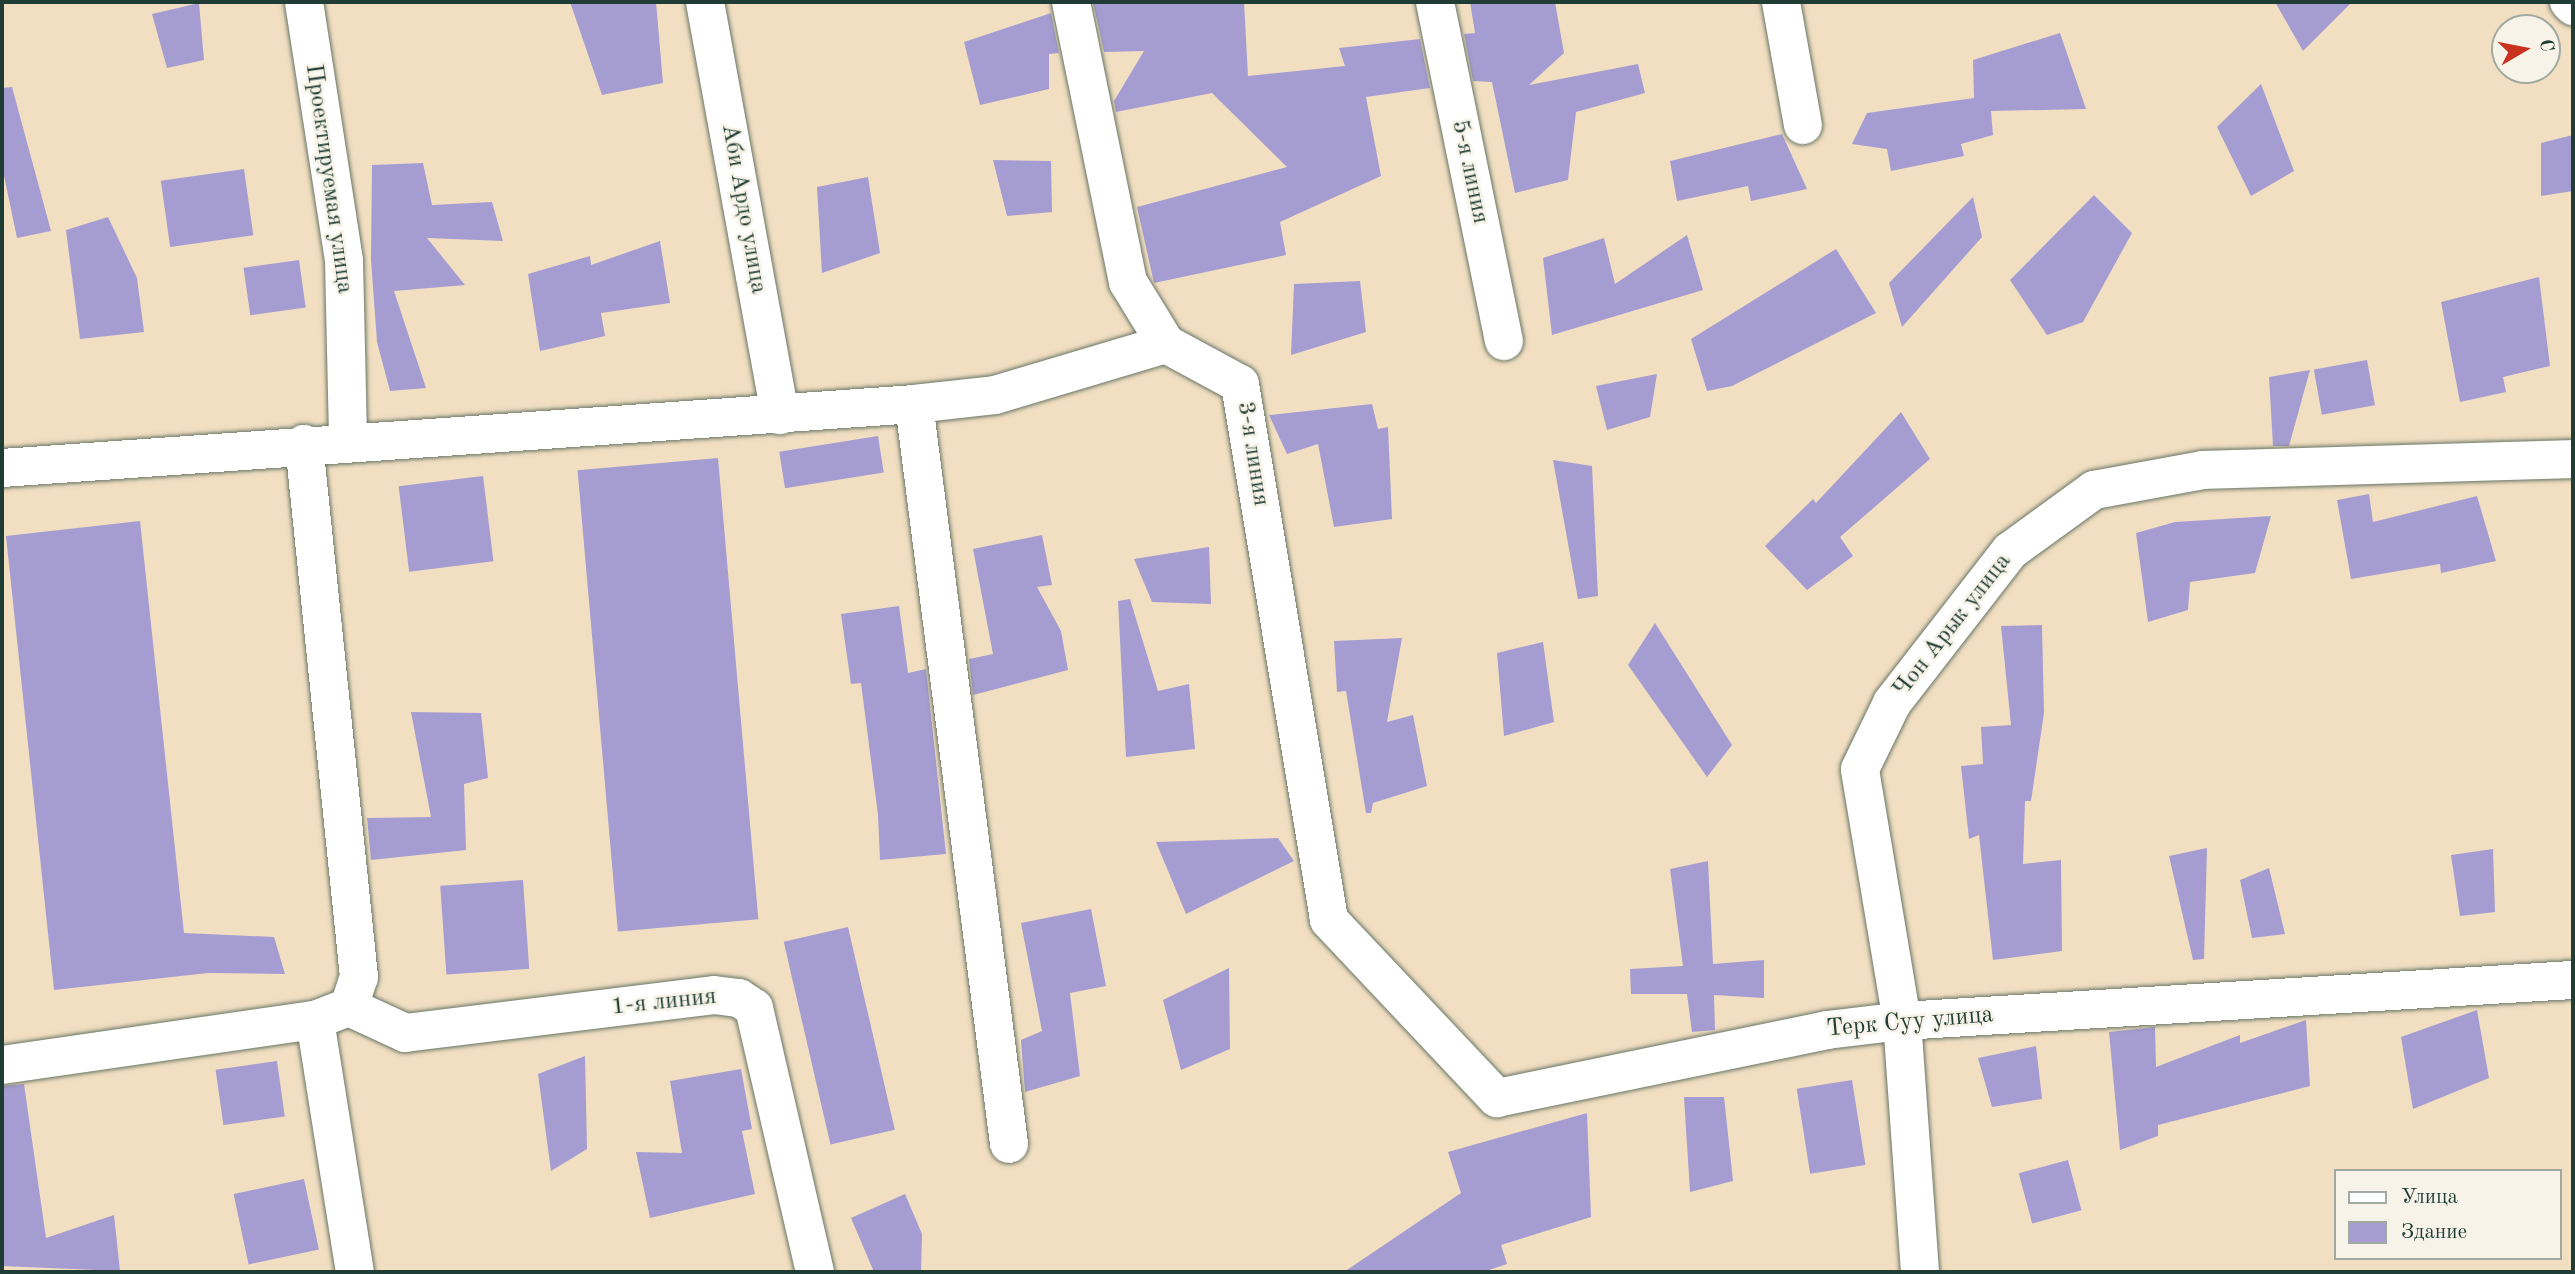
<!DOCTYPE html>
<meta charset="utf-8">
<style>
body{margin:0}
#map{position:relative;width:2575px;height:1274px;overflow:hidden;background:#f2dfc2;font-family:"Old Standard TT",serif}
div>[style]{position:absolute}
.building>*{inset:0;background:#a59dd1;transform-origin:0 0}
.roads{filter:drop-shadow(0 0 2px #697666) drop-shadow(0 0 2px #697666)}
.street>*{height:38px;margin:-19px;padding:0 19px;transform-origin:19px;border-radius:19px;background:#fff}
span{translate:-50% -50%;white-space:nowrap;text-align:center;line-height:1.15;-webkit-text-stroke:5px #f7f3e8;paint-order:stroke}
.street-label{font-size:24px;color:#1f3d34}
.frame{position:absolute;inset:0;border:4px solid #1f3d34;pointer-events:none}
.legend{position:absolute;left:2334px;top:1169px;width:228px;height:91px;box-sizing:border-box;background:#f7f3e8;border:2px solid #a1aaa0;margin:0;padding:9px 12px;list-style:none;font-size:21px;color:#1f3d34}
.legend li{display:flex;align-items:center;gap:14px;height:35px}
.legend b{width:35px;border:2px solid #a1aaa0}
.north{position:absolute;left:2491px;top:14px;width:70px;height:70px;box-sizing:border-box;background:#f7f3e8;border:2px solid #a1aaa0;border-radius:50%;rotate:80deg;font-size:19px;font-weight:700;line-height:28px;text-align:center;color:#1f3d34}
.north::after{content:'';display:block;margin:auto;width:24px;height:32px;background:#c8321e;clip-path:polygon(50% 0,100% 100%,50% 72%,0 100%)}
</style>
<div id="map">
<div class="building">
<div style="clip-path:polygon(570px 2px,656px 2px,663px 83px,602px 95px)"></div>
<div style="clip-path:polygon(1093px 2px,1244px 2px,1248px 76px,1345px 66px,1339px 48px,1420px 39px,1430px 88px,1366px 97px,1381px 176px,1280px 222px,1286px 255px,1154px 283px,1137px 207px,1287px 167px,1212px 93px,1116px 112px,1114px 101px,1144px 51px,1104px 52px)"></div>
<div style="clip-path:polygon(1470px 2px,1555px 2px,1564px 53px,1529px 85px,1638px 64px,1645px 93px,1576px 112px,1568px 180px,1515px 193px,1492px 82px,1473px 81px,1464px 34px,1475px 33px)"></div>
<div style="clip-path:polygon(2275px 2px,2352px 2px,2303px 51px)"></div>
<div style="clip-path:polygon(199px 3px,204px 60px,167px 68px,152px 14px)"></div>
<div style="clip-path:polygon(1051px 13px,1059px 53px,1049px 54px,1049px 89px,980px 105px,964px 42px)"></div>
<div style="clip-path:polygon(2060px 33px,2086px 109px,1991px 111px,1993px 135px,1961px 144px,1964px 156px,1891px 171px,1887px 149px,1852px 144px,1867px 113px,1974px 98px,1973px 60px)"></div>
<div style="clip-path:polygon(2261px 84px,2294px 171px,2251px 196px,2217px 127px)"></div>
<div style="clip-path:polygon(12px 87px,51px 231px,17px 238px,2px 166px,2px 88px)"></div>
<div style="clip-path:polygon(1782px 134px,1807px 189px,1751px 201px,1748px 186px,1677px 201px,1670px 161px)"></div>
<div style="clip-path:polygon(2573px 135px,2573px 191px,2541px 196px,2541px 143px)"></div>
<div style="clip-path:polygon(993px 160px,1051px 161px,1052px 212px,1007px 216px)"></div>
<div style="clip-path:polygon(423px 163px,432px 205px,492px 202px,503px 241px,427px 238px,465px 285px,394px 291px,426px 388px,390px 391px,377px 342px,371px 260px,372px 165px)"></div>
<div style="left:244px;top:169px;width:67px;height:84px;rotate:82deg"></div>
<div style="clip-path:polygon(868px 177px,880px 253px,822px 273px,817px 187px)"></div>
<div style="clip-path:polygon(2094px 195px,2132px 233px,2083px 322px,2047px 335px,2010px 280px)"></div>
<div style="clip-path:polygon(1973px 197px,1982px 237px,1902px 327px,1889px 283px)"></div>
<div style="clip-path:polygon(108px 217px,137px 278px,144px 332px,80px 339px,66px 230px)"></div>
<div style="clip-path:polygon(1687px 235px,1703px 290px,1552px 335px,1543px 258px,1604px 238px,1615px 284px)"></div>
<div style="clip-path:polygon(660px 241px,670px 303px,601px 313px,605px 336px,540px 351px,528px 274px,590px 256px,591px 265px)"></div>
<div style="clip-path:polygon(1836px 249px,1876px 313px,1732px 386px,1707px 391px,1691px 339px)"></div>
<div style="left:299px;top:260px;width:48px;height:56px;rotate:82deg"></div>
<div style="clip-path:polygon(2539px 277px,2550px 366px,2503px 377px,2506px 392px,2460px 402px,2441px 302px)"></div>
<div style="clip-path:polygon(1360px 281px,1366px 332px,1291px 355px,1294px 284px)"></div>
<div style="left:2367px;top:360px;width:46px;height:54px;rotate:80deg"></div>
<div style="clip-path:polygon(2310px 370px,2289px 446px,2273px 446px,2269px 377px)"></div>
<div style="clip-path:polygon(1657px 374px,1650px 417px,1607px 430px,1596px 386px)"></div>
<div style="clip-path:polygon(1372px 404px,1378px 429px,1388px 427px,1392px 519px,1334px 527px,1318px 444px,1287px 454px,1269px 415px)"></div>
<div style="clip-path:polygon(1901px 412px,1930px 459px,1840px 537px,1853px 556px,1807px 590px,1765px 546px,1813px 499px,1816px 503px)"></div>
<div style="left:878px;top:436px;width:37px;height:100px;rotate:81deg"></div>
<div style="left:718px;top:458px;width:463px;height:141px;rotate:85deg"></div>
<div style="clip-path:polygon(1553px 460px,1592px 466px,1598px 596px,1578px 599px)"></div>
<div style="left:483px;top:476px;width:86px;height:85px;rotate:83deg"></div>
<div style="clip-path:polygon(2369px 494px,2373px 522px,2477px 496px,2496px 561px,2441px 573px,2440px 564px,2351px 579px,2337px 500px)"></div>
<div style="clip-path:polygon(2271px 516px,2255px 573px,2190px 582px,2188px 610px,2148px 622px,2136px 533px,2175px 522px)"></div>
<div style="clip-path:polygon(140px 521px,184px 933px,274px 937px,285px 974px,208px 973px,54px 990px,6px 536px)"></div>
<div style="clip-path:polygon(1042px 535px,1052px 585px,1037px 587px,1061px 631px,1068px 670px,973px 695px,969px 659px,993px 654px,973px 549px)"></div>
<div style="clip-path:polygon(1209px 547px,1211px 604px,1152px 602px,1134px 559px)"></div>
<div style="clip-path:polygon(1130px 599px,1158px 691px,1189px 684px,1195px 749px,1126px 757px,1118px 601px)"></div>
<div style="clip-path:polygon(899px 606px,908px 673px,926px 669px,946px 854px,880px 860px,878px 815px,861px 683px,851px 684px,841px 614px)"></div>
<div style="clip-path:polygon(1655px 623px,1732px 745px,1707px 777px,1628px 665px)"></div>
<div style="clip-path:polygon(2042px 625px,2044px 713px,2031px 801px,2025px 801px,2023px 864px,2061px 860px,2062px 951px,1993px 960px,1979px 835px,1969px 839px,1961px 766px,1983px 764px,1981px 727px,2011px 725px,2001px 626px)"></div>
<div style="clip-path:polygon(1402px 638px,1387px 722px,1413px 715px,1427px 786px,1373px 803px,1371px 813px,1366px 813px,1346px 691px,1337px 692px,1334px 641px)"></div>
<div style="clip-path:polygon(1543px 642px,1554px 722px,1504px 736px,1497px 653px)"></div>
<div style="clip-path:polygon(411px 712px,481px 713px,488px 778px,464px 784px,466px 850px,371px 860px,367px 818px,431px 817px)"></div>
<div style="clip-path:polygon(1278px 838px,1294px 861px,1186px 914px,1156px 842px)"></div>
<div style="clip-path:polygon(2207px 848px,2204px 959px,2193px 960px,2169px 856px)"></div>
<div style="clip-path:polygon(2493px 849px,2495px 912px,2460px 916px,2451px 855px)"></div>
<div style="clip-path:polygon(1708px 861px,1713px 964px,1764px 960px,1764px 998px,1714px 995px,1715px 1030px,1692px 1032px,1687px 994px,1631px 994px,1630px 969px,1683px 966px,1670px 869px)"></div>
<div style="clip-path:polygon(2269px 868px,2285px 934px,2252px 938px,2240px 880px)"></div>
<div style="left:523px;top:880px;width:89px;height:83px;rotate:86deg"></div>
<div style="clip-path:polygon(1091px 909px,1106px 986px,1070px 993px,1080px 1076px,1025px 1092px,1021px 1040px,1042px 1031px,1021px 923px)"></div>
<div style="left:848px;top:927px;width:208px;height:66px;rotate:77deg"></div>
<div style="clip-path:polygon(1229px 968px,1230px 1049px,1181px 1070px,1163px 1000px)"></div>
<div style="clip-path:polygon(2477px 1010px,2489px 1078px,2413px 1109px,2401px 1037px)"></div>
<div style="clip-path:polygon(2306px 1020px,2310px 1086px,2158px 1125px,2158px 1136px,2120px 1150px,2109px 1032px,2155px 1027px,2156px 1067px,2240px 1035px,2240px 1043px)"></div>
<div style="clip-path:polygon(2036px 1046px,2042px 1099px,1992px 1107px,1978px 1058px)"></div>
<div style="clip-path:polygon(585px 1056px,587px 1149px,551px 1171px,538px 1074px)"></div>
<div style="left:277px;top:1061px;width:56px;height:62px;rotate:82deg"></div>
<div style="clip-path:polygon(741px 1069px,752px 1129px,742px 1131px,755px 1194px,650px 1218px,636px 1152px,682px 1153px,670px 1081px)"></div>
<div style="left:1852px;top:1080px;width:86px;height:56px;rotate:81deg"></div>
<div style="clip-path:polygon(24px 1084px,46px 1238px,114px 1215px,120px 1271px,2px 1266px,2px 1086px)"></div>
<div style="clip-path:polygon(1684px 1097px,1724px 1097px,1733px 1181px,1690px 1192px)"></div>
<div style="clip-path:polygon(1587px 1113px,1591px 1217px,1501px 1245px,1507px 1264px,1483px 1272px,1344px 1272px,1461px 1193px,1448px 1152px)"></div>
<div style="left:2068px;top:1160px;width:52px;height:51px;rotate:75deg"></div>
<div style="left:304px;top:1179px;width:72px;height:72px;rotate:78deg"></div>
<div style="clip-path:polygon(905px 1194px,922px 1234px,921px 1272px,874px 1272px,851px 1218px)"></div>
</div>
<div class="roads">
<div class="street">
<div style="left:304px;top:2px;width:262px;rotate:81.2deg"></div>
<div style="left:344px;top:261px;width:180px;rotate:88.7deg"></div>
<div style="left:705px;top:2px;width:420px;rotate:79.7deg"></div>
<div style="left:1071px;top:2px;width:286px;rotate:78.5deg"></div>
<div style="left:1128px;top:282px;width:73px;rotate:58.5deg"></div>
<div style="left:1166px;top:344px;width:84px;rotate:28.4deg"></div>
<div style="left:1240px;top:384px;width:543px;rotate:80.57deg"></div>
<div style="left:1329px;top:920px;width:245px;rotate:46.7deg"></div>
<div style="left:1497px;top:1098px;width:337px;rotate:-11.6deg"></div>
<div style="left:1827px;top:1030px;width:76px;rotate:-6.8deg"></div>
<div style="left:1902px;top:1021px;width:672px;rotate:-3.5deg"></div>
<div style="left:1435px;top:2px;width:346px;rotate:78.5deg"></div>
<div style="left:1781px;top:2px;width:125px;rotate:79.9deg"></div>
<div style="left:2569px;top:2px;width:6px;rotate:45deg"></div>
<div style="left:914px;top:404px;width:746px;rotate:82.68deg"></div>
<div style="left:2px;top:468px;width:914px;rotate:-4.01deg"></div>
<div style="left:914px;top:404px;width:81px;rotate:-6.3deg"></div>
<div style="left:995px;top:395px;width:178px;rotate:-16.6deg"></div>
<div style="left:349px;top:1007px;width:62px;rotate:24.9deg"></div>
<div style="left:405px;top:1033px;width:311px;rotate:-7deg"></div>
<div style="left:714px;top:995px;width:25px;rotate:7deg"></div>
<div style="left:739px;top:998px;width:18px;rotate:34deg"></div>
<div style="left:754px;top:1008px;width:271px;rotate:77deg"></div>
<div style="left:315px;top:1020px;width:255px;rotate:81deg"></div>
<div style="left:2px;top:1065px;width:316px;rotate:-8.2deg"></div>
<div style="left:315px;top:1020px;width:36px;rotate:-21deg"></div>
<div style="left:349px;top:1007px;width:32px;rotate:-72deg"></div>
<div style="left:359px;top:977px;width:536px;rotate:-95.89deg"></div>
<div style="left:1920px;top:1272px;width:252px;rotate:-94.1deg"></div>
<div style="left:1902px;top:1021px;width:255px;rotate:-99.5deg"></div>
<div style="left:1860px;top:769px;width:73px;rotate:-64.1deg"></div>
<div style="left:1892px;top:703px;width:192px;rotate:-52.2deg"></div>
<div style="left:2010px;top:551px;width:104px;rotate:-36deg"></div>
<div style="left:2094px;top:490px;width:111px;rotate:-10.4deg"></div>
<div style="left:2203px;top:470px;width:370px;rotate:-1.7deg"></div>
</div>
</div>
<div class="street-label">
<span style="left:1469px;top:172px;rotate:78deg">5-я линия</span>
<span style="left:328px;top:179px;rotate:82deg">Проектируемая улица</span>
<span style="left:743px;top:209px;rotate:80deg">Аби Ардо улица</span>
<span style="left:1252px;top:454px;rotate:81deg">3-я линия</span>
<span style="left:1953px;top:626px;rotate:-52deg">Чон Арык улица</span>
<span style="left:664px;top:1003px;rotate:-6deg">1-я линия</span>
<span style="left:1910px;top:1023px;rotate:-5deg">Терк Суу улица</span>
</div>
<div class="frame"></div>
<ul class="legend">
<li><b style="height:9px;background:#fff"></b>Улица</li>
<li><b style="height:19px;background:#a59dd1"></b>Здание</li>
</ul>
<div class="north">С</div>
</div>
